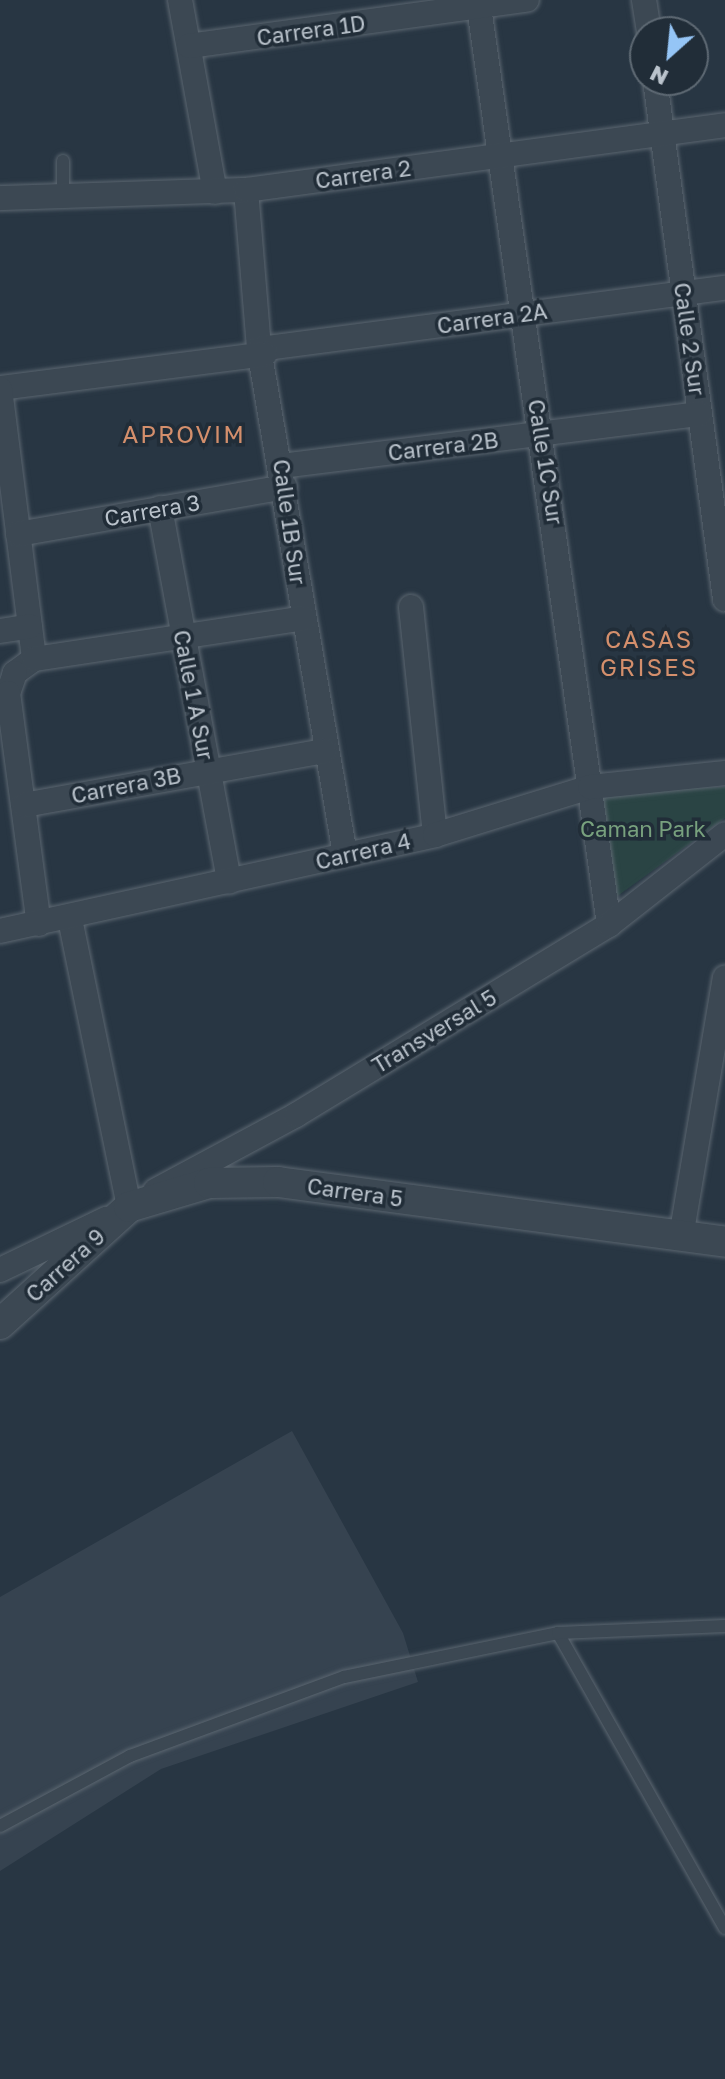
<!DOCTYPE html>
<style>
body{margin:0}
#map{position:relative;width:725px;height:2079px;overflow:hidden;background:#283643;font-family:"Golos Text",sans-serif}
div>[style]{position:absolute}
.airport>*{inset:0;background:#364350}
.green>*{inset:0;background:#2a4444}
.roads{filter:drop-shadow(0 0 2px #5b6670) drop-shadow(0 0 2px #5b6670)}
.service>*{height:12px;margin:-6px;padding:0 6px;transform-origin:6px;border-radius:6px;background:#3c4853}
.minor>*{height:24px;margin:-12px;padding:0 12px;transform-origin:12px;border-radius:12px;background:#3c4853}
.tertiary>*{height:30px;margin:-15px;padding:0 15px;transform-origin:15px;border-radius:15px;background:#3c4853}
span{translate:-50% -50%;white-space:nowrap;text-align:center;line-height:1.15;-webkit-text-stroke:7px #212d38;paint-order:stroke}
.street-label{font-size:22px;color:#bac3cc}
.park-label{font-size:22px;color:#78a17e}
.neighbourhood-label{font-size:24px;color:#d48f6c;letter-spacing:2px}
.north{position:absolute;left:629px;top:16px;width:80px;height:80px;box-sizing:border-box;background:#212d38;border:2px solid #5e6973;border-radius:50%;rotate:207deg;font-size:22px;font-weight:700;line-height:32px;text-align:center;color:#bac3cc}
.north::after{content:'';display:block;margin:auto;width:28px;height:36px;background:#95c5f6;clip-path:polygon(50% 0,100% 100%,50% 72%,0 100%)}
</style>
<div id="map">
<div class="airport">
<div style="clip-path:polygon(292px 1431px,403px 1633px,418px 1682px,161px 1769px,0 1871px,0 1597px)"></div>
</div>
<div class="green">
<div style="clip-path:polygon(725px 787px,725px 818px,612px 900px,598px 790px)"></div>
</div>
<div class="roads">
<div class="service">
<div style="left:63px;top:161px;width:33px;rotate:90deg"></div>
<div style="left:558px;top:1633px;width:339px;rotate:60.5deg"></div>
<div style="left:0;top:1826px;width:148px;rotate:-28.3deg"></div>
<div style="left:130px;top:1756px;width:228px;rotate:-20.3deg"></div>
<div style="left:344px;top:1677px;width:218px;rotate:-11.6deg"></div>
<div style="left:558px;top:1633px;width:167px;rotate:-2.4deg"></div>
</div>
<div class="minor">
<div style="left:180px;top:0;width:195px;rotate:79.7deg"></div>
<div style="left:478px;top:0;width:934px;rotate:81.94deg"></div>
<div style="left:644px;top:0;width:32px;rotate:81deg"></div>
<div style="left:189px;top:46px;width:341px;rotate:-7.8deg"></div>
<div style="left:655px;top:80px;width:524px;rotate:82.32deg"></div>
<div style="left:246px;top:190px;width:160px;rotate:85.3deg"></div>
<div style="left:259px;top:349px;width:513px;rotate:80.35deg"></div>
<div style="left:0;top:198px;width:246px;rotate:-1.9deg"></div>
<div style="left:246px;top:190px;width:483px;rotate:-7.7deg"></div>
<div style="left:259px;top:349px;width:470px;rotate:-7.5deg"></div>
<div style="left:0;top:388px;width:267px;rotate:-7.3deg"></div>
<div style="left:0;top:389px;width:272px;rotate:82.8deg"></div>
<div style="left:34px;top:659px;width:24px;rotate:144deg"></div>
<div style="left:15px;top:673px;width:21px;rotate:109deg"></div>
<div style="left:8px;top:693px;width:233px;rotate:82.4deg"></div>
<div style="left:281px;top:466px;width:422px;rotate:-7.1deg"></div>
<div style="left:160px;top:508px;width:380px;rotate:79.5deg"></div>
<div style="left:18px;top:534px;width:271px;rotate:-10deg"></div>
<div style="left:411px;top:607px;width:229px;rotate:84deg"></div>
<div style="left:0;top:631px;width:30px;rotate:-9deg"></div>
<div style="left:34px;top:659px;width:273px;rotate:-8.6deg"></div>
<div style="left:24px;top:805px;width:305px;rotate:-10.2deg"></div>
<div style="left:70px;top:919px;width:294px;rotate:78.4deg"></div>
<div style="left:0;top:931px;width:445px;rotate:-12.4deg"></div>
<div style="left:435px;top:835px;width:162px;rotate:-17.2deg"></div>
<div style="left:590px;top:787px;width:136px;rotate:-5.9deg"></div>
<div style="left:155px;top:1191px;width:160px;rotate:-28.3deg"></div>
<div style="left:296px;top:1115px;width:366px;rotate:-31.3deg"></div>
<div style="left:609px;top:925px;width:147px;rotate:-38.1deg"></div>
<div style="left:681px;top:1237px;width:263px;rotate:-80.4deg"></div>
<div style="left:0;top:1270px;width:118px;rotate:-25.7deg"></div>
</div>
<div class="tertiary">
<div style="left:0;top:1324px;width:174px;rotate:-42.2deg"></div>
<div style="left:129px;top:1207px;width:84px;rotate:-16.7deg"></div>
<div style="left:209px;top:1183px;width:69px;rotate:-0.8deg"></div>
<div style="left:278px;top:1182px;width:451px;rotate:7.6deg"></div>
</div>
</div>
<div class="street-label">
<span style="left:311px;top:30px;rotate:-8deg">Carrera 1D</span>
<span style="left:363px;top:174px;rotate:-8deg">Carrera 2</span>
<span style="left:492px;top:318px;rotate:-8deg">Carrera 2A</span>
<span style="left:690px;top:339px;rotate:82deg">Calle 2 Sur</span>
<span style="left:443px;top:446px;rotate:-7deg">Carrera 2B</span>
<span style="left:546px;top:462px;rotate:81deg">Calle 1C Sur</span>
<span style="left:152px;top:510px;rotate:-10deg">Carrera 3</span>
<span style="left:290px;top:522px;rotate:82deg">Calle 1B Sur</span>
<span style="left:194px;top:695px;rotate:79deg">Calle 1 A Sur</span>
<span style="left:126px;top:785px;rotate:-11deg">Carrera 3B</span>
<span style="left:363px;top:851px;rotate:-13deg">Carrera 4</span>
<span style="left:434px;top:1031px;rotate:-31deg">Transversal 5</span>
<span style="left:355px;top:1192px;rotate:8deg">Carrera 5</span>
<span style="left:65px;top:1265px;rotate:-42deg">Carrera 9</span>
</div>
<div class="park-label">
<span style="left:643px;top:829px">Caman Park</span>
</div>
<div class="neighbourhood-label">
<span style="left:184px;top:434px">APROVIM</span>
<span style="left:649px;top:653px">CASAS<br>GRISES</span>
</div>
<div class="north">N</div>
</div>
